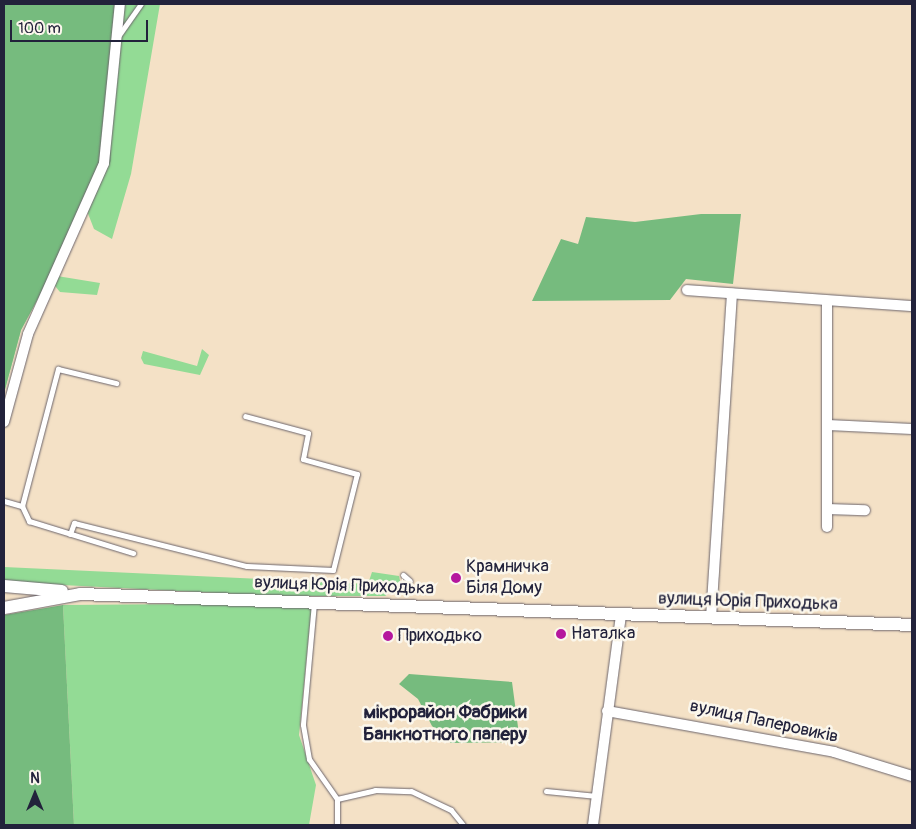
<!DOCTYPE html>
<meta charset="utf-8">
<style>
body{margin:0}
#map{position:relative;width:916px;height:829px;overflow:hidden;background:#f4e1c6;font-family:Pangolin,sans-serif}
div>[style]{position:absolute}
.green>*{inset:0;background:#93db95}
.forest>*{inset:0;background:#76bb7e}
.roads{filter:drop-shadow(0 0 1px #6c656c) drop-shadow(0 0 1px #6c656c)}
.service>*{height:5px;margin:-2.5px;padding:0 2.5px;transform-origin:2.5px;border-radius:2.5px;background:#fff}
.minor>*{height:10px;margin:-5px;padding:0 5px;transform-origin:5px;border-radius:5px;background:#fff}
.tertiary>*{height:12px;margin:-6px;padding:0 6px;transform-origin:6px;border-radius:6px;background:#fff}
.dots>*{width:14px;height:14px;translate:-50% -50%;box-sizing:border-box;border:2px solid #fbf7ec;border-radius:50%}
span{translate:-50% -50%;white-space:nowrap;text-align:center;line-height:1.15;-webkit-text-stroke:5px #fbf7ec;paint-order:stroke}
.poi-label{font-size:18px;color:#22223b}
.left{translate:0 -50%;text-align:left}
.street-label{font-size:18px;color:#22223b}
.neighbourhood-label{font-size:19px;color:#22223b;font-weight:700}
.frame{position:absolute;inset:0;border:5px solid #22223b;pointer-events:none}
.north{position:absolute;left:10px;top:769px;width:50px;height:50px;-webkit-text-stroke:4px #fbf7ec;paint-order:stroke;rotate:0deg;font-size:14px;font-weight:700;line-height:20px;text-align:center;color:#22223b}
.north::after{content:'';display:block;margin:auto;width:18px;height:22px;background:#22223b;clip-path:polygon(50% 0,100% 100%,50% 72%,0 100%)}
.scale{position:absolute;left:10px;top:20px;width:138px;height:22px;box-sizing:border-box;border:2px solid #22223b;border-top:0;padding-left:6px;font-size:15px;line-height:18px;white-space:nowrap;color:#22223b;-webkit-text-stroke:4px #fbf7ec;paint-order:stroke}
</style>
<div id="map">
<div class="green">
<div style="clip-path:polygon(4px 4px,160px 4px,131px 174px,112px 239px,94px 229px,87px 211px,83px 216px,21px 330px,4px 393px)"></div>
<div style="clip-path:polygon(57px 276px,100px 283px,97px 295px,60px 292px,55px 286px)"></div>
<div style="clip-path:polygon(202px 349px,209px 355px,200px 375px,144px 364px,141px 358px,143px 351px,197px 366px)"></div>
<div style="clip-path:polygon(4px 567px,368px 584px,372px 572px,399px 576px,401px 585px,385px 596px,273px 596px,4px 582px)"></div>
<div style="clip-path:polygon(312px 603px,299px 735px,316px 785px,309px 825px,74px 825px,63px 605px)"></div>
</div>
<div class="forest">
<div style="clip-path:polygon(4px 4px,120px 4px,109px 95px,111px 161px,21px 330px,4px 393px)"></div>
<div style="clip-path:polygon(701px 214px,741px 214px,733px 284px,686px 279px,670px 300px,532px 301px,561px 239px,578px 244px,586px 217px,635px 222px)"></div>
<div style="clip-path:polygon(63px 605px,74px 825px,4px 825px,4px 615px)"></div>
<div style="clip-path:polygon(409px 674px,512px 682px,520px 742px,451px 743px,432px 726px,418px 699px,399px 684px)"></div>
</div>
<div class="roads">
<div class="service">
<div style="left:119px;top:35px;width:38px;rotate:-55deg"></div>
<div style="left:4px;top:501px;width:19px;rotate:16deg"></div>
<div style="left:22px;top:506px;width:17px;rotate:65deg"></div>
<div style="left:29px;top:521px;width:109px;rotate:17.1deg"></div>
<div style="left:22px;top:506px;width:142px;rotate:-75.3deg"></div>
<div style="left:58px;top:369px;width:60px;rotate:13.6deg"></div>
<div style="left:70px;top:534px;width:12px;rotate:-70deg"></div>
<div style="left:74px;top:523px;width:178px;rotate:14deg"></div>
<div style="left:247px;top:566px;width:86px;rotate:2.7deg"></div>
<div style="left:333px;top:570px;width:99px;rotate:-76deg"></div>
<div style="left:357px;top:474px;width:56px;rotate:-164.5deg"></div>
<div style="left:303px;top:459px;width:26px;rotate:-79deg"></div>
<div style="left:308px;top:433px;width:65px;rotate:-164.9deg"></div>
<div style="left:403px;top:575px;width:9px;rotate:41deg"></div>
<div style="left:314px;top:603px;width:122px;rotate:95.2deg"></div>
<div style="left:303px;top:725px;width:35px;rotate:80deg"></div>
<div style="left:309px;top:759px;width:49px;rotate:55deg"></div>
<div style="left:337px;top:799px;width:26px;rotate:90deg"></div>
<div style="left:546px;top:791px;width:51px;rotate:5.6deg"></div>
<div style="left:337px;top:799px;width:39px;rotate:-13deg"></div>
<div style="left:375px;top:790px;width:36px;rotate:2deg"></div>
<div style="left:411px;top:791px;width:44px;rotate:25.4deg"></div>
<div style="left:451px;top:810px;width:19px;rotate:51deg"></div>
</div>
<div class="minor">
<div style="left:687px;top:290px;width:226px;rotate:4.1deg"></div>
<div style="left:827px;top:303px;width:206px;rotate:90deg"></div>
<div style="left:4px;top:422px;width:91px;rotate:-74.7deg"></div>
<div style="left:28px;top:334px;width:187px;rotate:-66deg"></div>
<div style="left:104px;top:163px;width:160px;rotate:-84.3deg"></div>
<div style="left:828px;top:425px;width:84px;rotate:2.7deg"></div>
<div style="left:827px;top:527px;width:18px;rotate:-90deg"></div>
<div style="left:827px;top:509px;width:38px;rotate:2deg"></div>
<div style="left:711px;top:618px;width:325px;rotate:-86.3deg"></div>
<div style="left:607px;top:711px;width:231px;rotate:10.2deg"></div>
<div style="left:834px;top:752px;width:82px;rotate:17.1deg"></div>
<div style="left:593px;top:825px;width:213px;rotate:-82.4deg"></div>
</div>
<div class="tertiary">
<div style="left:4px;top:586px;width:58px;rotate:4.9deg"></div>
<div style="left:4px;top:608px;width:77px;rotate:-10.4deg"></div>
<div style="left:80px;top:594px;width:833px;rotate:2.13deg"></div>
</div>
</div>
<div class="dots">
<div style="left:456px;top:578px;background:#b5179e"></div>
<div style="left:561px;top:634px;background:#b5179e"></div>
<div style="left:388px;top:636px;background:#b5179e"></div>
</div>
<div class="poi-label">
<span class="left" style="left:466px;top:578px">Крамничка<br>Біля Дому</span>
<span class="left" style="left:571px;top:634px">Наталка</span>
<span class="left" style="left:398px;top:636px">Приходько</span>
</div>
<div class="street-label">
<span style="left:344px;top:586px;rotate:2deg">вулиця Юрія Приходька</span>
<span style="left:748px;top:602px;rotate:2deg">вулиця Юрія Приходька</span>
<span style="left:764px;top:722px;rotate:12deg">вулиця Паперовиків</span>
</div>
<div class="neighbourhood-label">
<span style="left:445px;top:724px">мікрорайон Фабрики<br>Банкнотного паперу</span>
</div>
<div class="frame"></div>
<div class="north">N</div>
<div class="scale">100 m</div>
</div>
